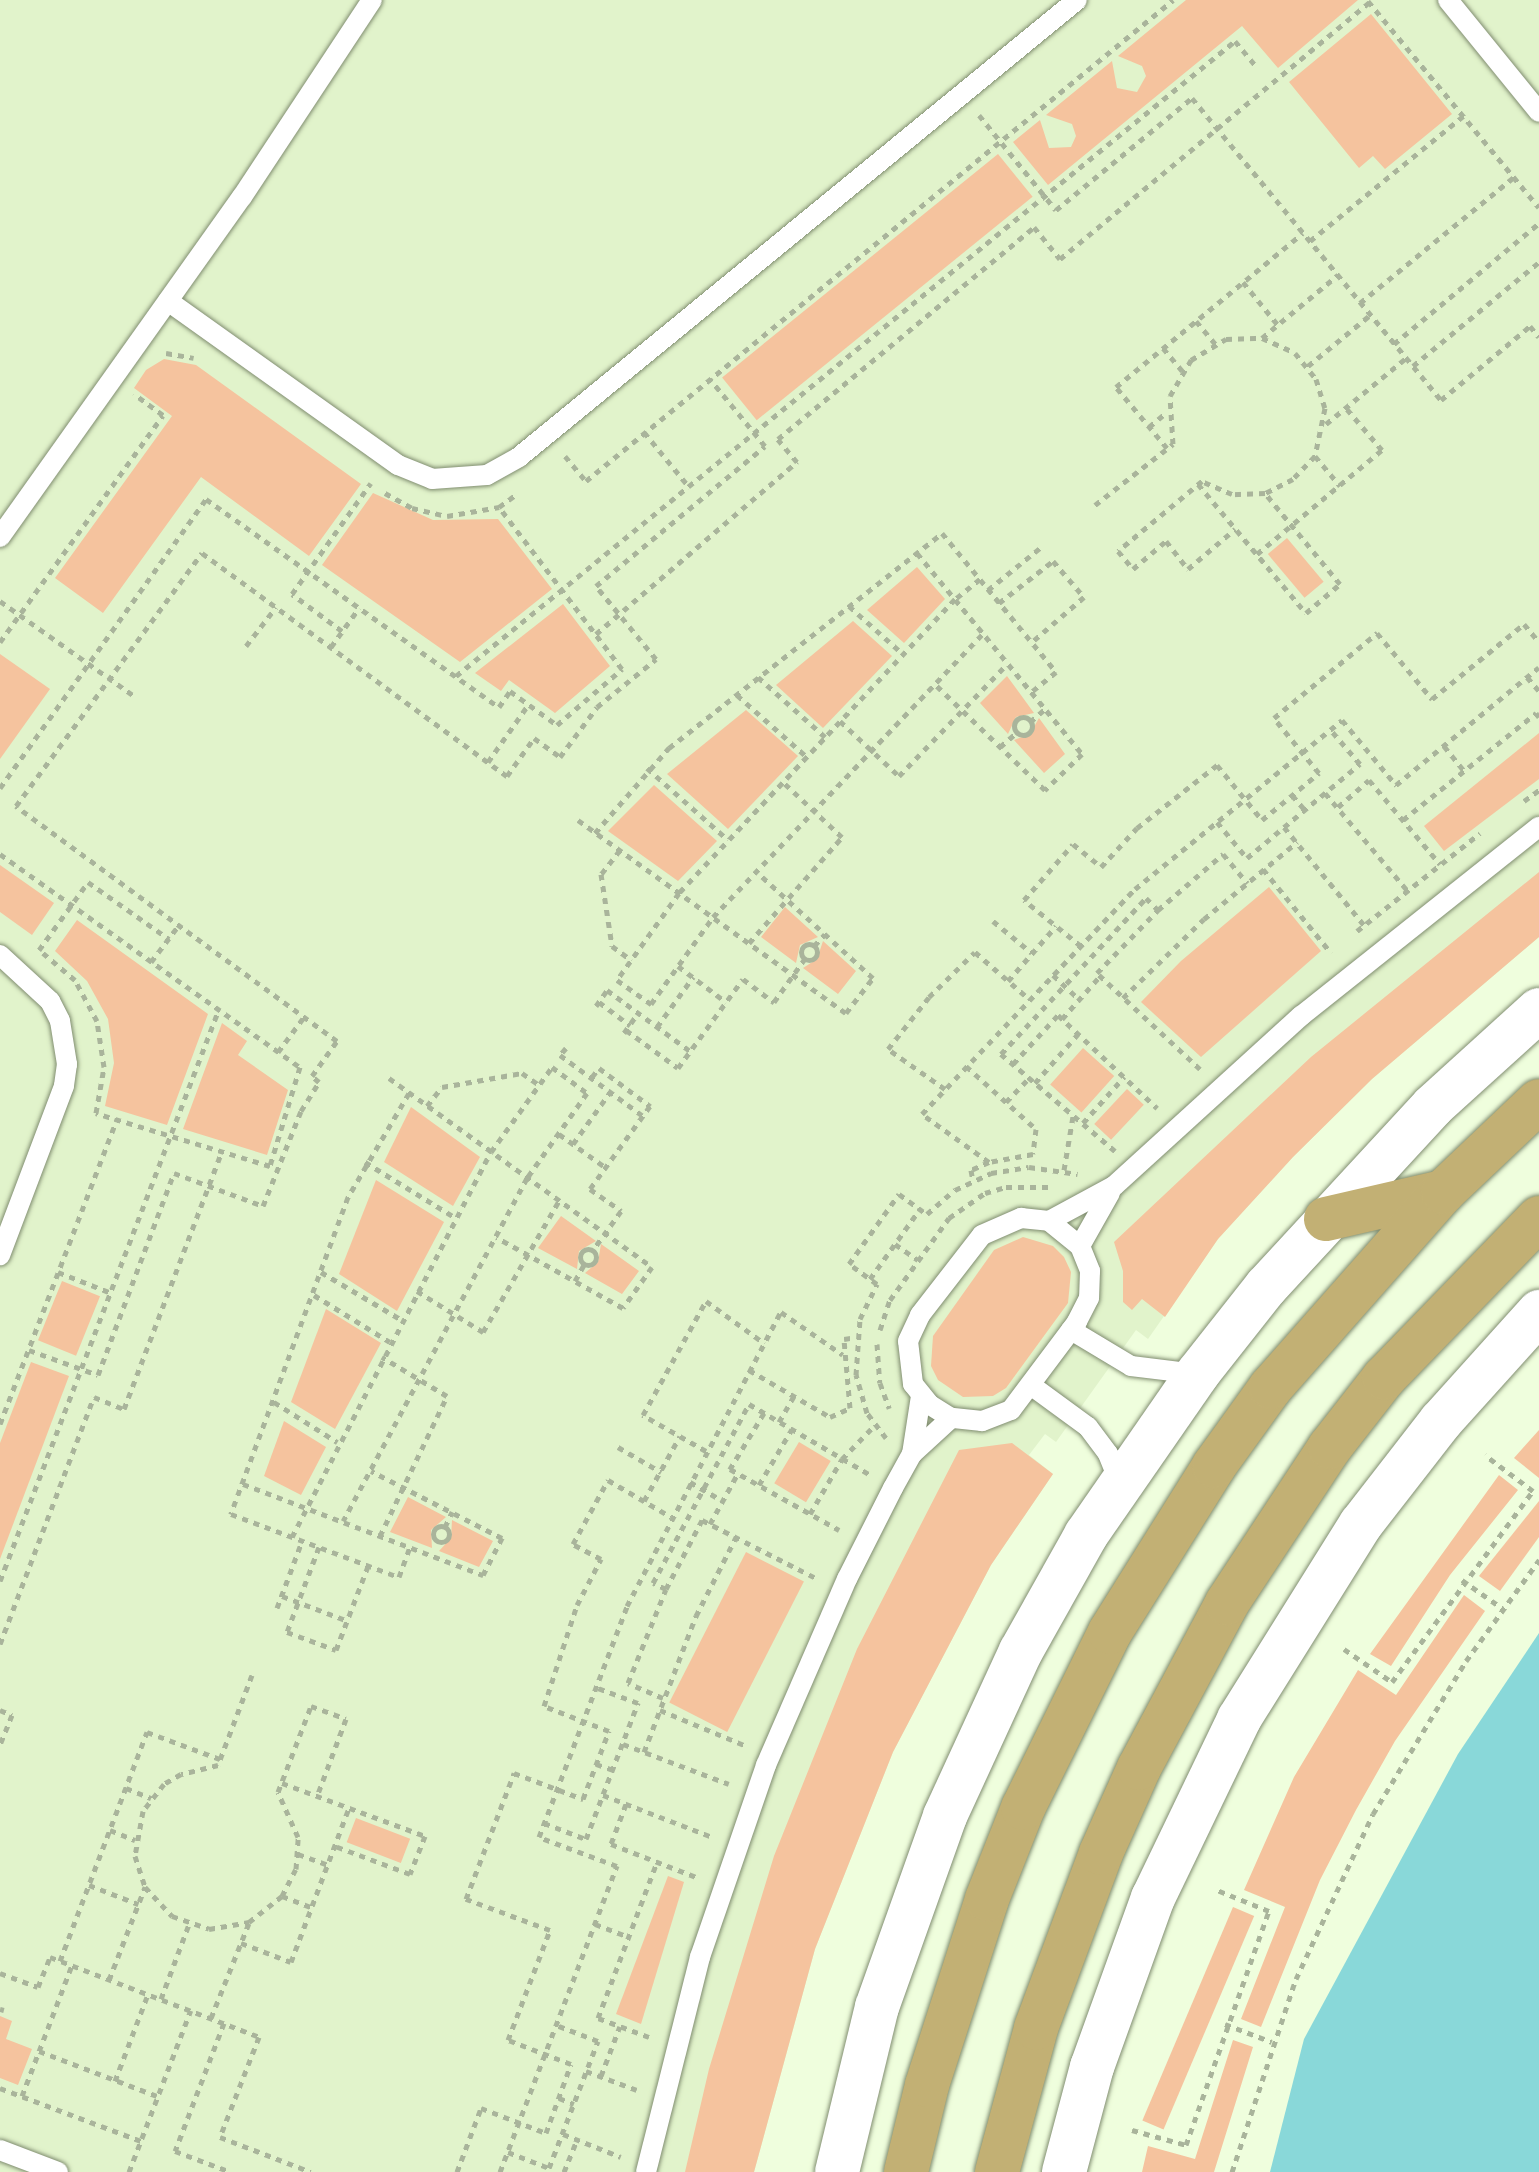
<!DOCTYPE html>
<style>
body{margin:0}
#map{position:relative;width:1539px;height:2172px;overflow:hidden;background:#effedd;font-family:"PT Sans",sans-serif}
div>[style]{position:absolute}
.built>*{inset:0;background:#e1f3cb}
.green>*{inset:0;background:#f5c39e;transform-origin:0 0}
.water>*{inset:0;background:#89d8d9}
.path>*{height:5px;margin-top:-2.5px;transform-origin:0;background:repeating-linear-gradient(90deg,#a9b49b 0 6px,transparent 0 12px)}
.path>.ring{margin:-2.5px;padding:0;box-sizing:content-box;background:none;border:5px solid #a9b49b;border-radius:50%}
.roads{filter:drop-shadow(0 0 2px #808d70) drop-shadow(0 0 2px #808d70)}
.service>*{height:20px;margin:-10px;padding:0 10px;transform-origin:10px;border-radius:10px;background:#fff}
.tertiary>*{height:44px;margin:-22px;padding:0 22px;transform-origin:22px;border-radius:22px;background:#fff}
.trunk>*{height:44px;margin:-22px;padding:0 22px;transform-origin:22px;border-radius:22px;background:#c2b074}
span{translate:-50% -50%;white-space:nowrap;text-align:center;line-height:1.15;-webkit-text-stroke:7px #fff;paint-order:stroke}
</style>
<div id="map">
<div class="built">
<div style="clip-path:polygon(0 0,1539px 0,1539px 937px,1372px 1079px,1293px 1157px,1218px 1239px,1148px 1339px,1136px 1330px,1056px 1442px,1045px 1434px,1029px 1455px,1053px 1474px,991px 1565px,893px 1752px,815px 1949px,754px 2172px,0 2172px)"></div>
</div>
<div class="green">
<div style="clip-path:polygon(1186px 0,1358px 0,1278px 68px,1242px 26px,1048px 185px,1013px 142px,1040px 120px,1049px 148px,1071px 147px,1076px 136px,1072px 124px,1046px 115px,1112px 61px,1117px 88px,1137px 92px,1146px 76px,1142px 66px,1118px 56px)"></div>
<div style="clip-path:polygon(1371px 14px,1452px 114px,1385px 169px,1373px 156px,1359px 168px,1289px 82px)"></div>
<div style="left:998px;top:154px;width:55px;height:355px;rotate:51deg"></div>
<div style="clip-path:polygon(164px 359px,196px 365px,361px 484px,309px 556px,201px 477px,103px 613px,55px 578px,172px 416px,134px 388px,146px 370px)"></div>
<div style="clip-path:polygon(373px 493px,433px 520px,498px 519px,552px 589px,460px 662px,322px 565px)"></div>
<div style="left:1287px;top:538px;width:57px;height:25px;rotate:50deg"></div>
<div style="clip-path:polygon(917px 567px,945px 599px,904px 643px,867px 610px)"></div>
<div style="clip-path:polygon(563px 604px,610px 666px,555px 713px,509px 680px,501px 691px,475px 673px)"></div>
<div style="clip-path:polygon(853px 621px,892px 656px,823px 728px,776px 685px)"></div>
<div style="clip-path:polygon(0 654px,50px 689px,0 759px)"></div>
<div style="clip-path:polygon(1007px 676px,1034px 713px,1016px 717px,1008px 734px,980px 703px)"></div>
<div style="clip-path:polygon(746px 710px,798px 756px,728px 829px,667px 774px)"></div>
<div style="clip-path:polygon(1039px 718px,1065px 754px,1044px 773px,1014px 740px,1030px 734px)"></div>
<div style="clip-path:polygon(1539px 733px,1539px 779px,1444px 851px,1424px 826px)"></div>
<div style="clip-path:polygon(654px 785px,717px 841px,678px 881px,608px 831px)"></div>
<div style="clip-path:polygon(0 865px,54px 903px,32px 935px,0 912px)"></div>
<div style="clip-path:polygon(1539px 872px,1539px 937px,1372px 1079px,1293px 1157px,1218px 1239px,1165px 1317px,1142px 1299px,1132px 1310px,1123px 1302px,1123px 1271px,1114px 1242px,1311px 1057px)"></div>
<div style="clip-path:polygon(1269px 887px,1321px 951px,1201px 1057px,1141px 1002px,1181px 961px)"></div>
<div style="clip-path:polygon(785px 907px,818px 937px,800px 945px,796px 963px,761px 937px)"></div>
<div style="clip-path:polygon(77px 920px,208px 1014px,167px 1125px,105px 1106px,114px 1063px,108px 1019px,87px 981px,55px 951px)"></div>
<div style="clip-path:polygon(823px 941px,856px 971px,838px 994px,803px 968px,817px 959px)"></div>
<div style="clip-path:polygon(222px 1023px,247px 1041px,238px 1055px,288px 1090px,267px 1155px,183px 1129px)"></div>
<div style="left:1083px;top:1048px;width:42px;height:49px;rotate:42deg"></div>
<div style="left:1127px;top:1089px;width:23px;height:48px;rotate:43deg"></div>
<div style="clip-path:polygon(411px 1107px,480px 1157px,453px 1206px,384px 1162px)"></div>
<div style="clip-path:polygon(376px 1180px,444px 1222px,397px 1311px,339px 1274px)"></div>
<div style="clip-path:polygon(561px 1216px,596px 1241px,579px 1251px,577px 1269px,538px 1248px)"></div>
<div style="clip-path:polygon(1023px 1237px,1053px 1246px,1064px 1257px,1071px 1272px,1068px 1303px,1006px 1388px,993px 1396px,963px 1397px,938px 1380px,931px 1366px,933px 1336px,994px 1250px)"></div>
<div style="clip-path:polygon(601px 1244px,639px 1271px,622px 1294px,585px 1273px,598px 1262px)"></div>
<div style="left:62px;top:1281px;width:41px;height:64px;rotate:22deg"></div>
<div style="clip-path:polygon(326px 1309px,381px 1343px,335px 1429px,291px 1402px)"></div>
<div style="clip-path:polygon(31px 1362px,69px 1376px,0 1559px,0 1443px)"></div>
<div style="clip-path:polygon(284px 1421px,326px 1447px,301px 1495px,264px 1476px)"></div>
<div style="clip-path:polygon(1539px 1430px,1539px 1478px,1514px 1458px)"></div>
<div style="left:799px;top:1442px;width:37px;height:48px;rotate:31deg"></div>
<div style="clip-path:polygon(1012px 1443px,1053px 1474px,991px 1565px,893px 1752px,815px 1949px,754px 2172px,685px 2172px,709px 2069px,774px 1856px,857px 1649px,959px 1450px)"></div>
<div style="clip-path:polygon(1499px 1475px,1518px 1490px,1450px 1575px,1391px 1666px,1370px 1654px)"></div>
<div style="clip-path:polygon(408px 1497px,446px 1517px,431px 1530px,432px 1548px,390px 1532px)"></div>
<div style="clip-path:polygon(1539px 1501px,1539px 1537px,1500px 1591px,1479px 1576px)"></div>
<div style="clip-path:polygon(452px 1520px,493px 1541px,479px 1567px,439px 1551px,451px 1538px)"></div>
<div style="left:746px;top:1552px;width:65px;height:169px;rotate:27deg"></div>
<div style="clip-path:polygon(1464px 1595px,1485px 1611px,1395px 1741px,1356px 1810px,1320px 1880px,1261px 2027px,1241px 2019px,1285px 1907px,1244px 1890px,1294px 1777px,1358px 1670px,1396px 1695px)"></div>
<div style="left:356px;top:1818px;width:58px;height:26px;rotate:21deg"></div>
<div style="clip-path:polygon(668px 1876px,684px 1882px,641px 2024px,616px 2014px)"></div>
<div style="left:1233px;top:1907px;width:23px;height:232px;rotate:23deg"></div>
<div style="clip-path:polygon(0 2016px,12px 2021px,6px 2039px,32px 2049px,18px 2085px,0 2078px)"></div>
<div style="clip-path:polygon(1233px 2040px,1253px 2047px,1214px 2172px,1142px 2172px,1148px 2146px,1195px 2159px)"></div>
</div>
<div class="water">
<div style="clip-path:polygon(1539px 1633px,1539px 2172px,1270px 2172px,1304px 2039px,1458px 1754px)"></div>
</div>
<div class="path">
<div style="left:1368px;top:1px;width:268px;rotate:50.4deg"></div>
<div style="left:979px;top:115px;width:122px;rotate:51deg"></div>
<div style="left:1056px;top:210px;width:176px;rotate:-39.5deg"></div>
<div style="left:1192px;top:98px;width:391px;rotate:50.5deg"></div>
<div style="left:1441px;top:400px;width:116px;rotate:-39.7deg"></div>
<div style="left:1530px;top:326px;width:14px;rotate:51deg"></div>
<div style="left:1310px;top:241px;width:198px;rotate:-39.2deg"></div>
<div style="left:1243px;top:282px;width:55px;rotate:50.9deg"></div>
<div style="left:1360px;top:303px;width:199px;rotate:-39.3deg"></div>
<div style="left:1196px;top:321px;width:30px;rotate:50deg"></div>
<div style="left:1262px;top:338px;width:99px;rotate:-39.7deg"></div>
<div style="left:1394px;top:344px;width:189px;rotate:-39.8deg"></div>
<div style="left:1163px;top:348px;width:30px;rotate:50deg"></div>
<div style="left:166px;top:353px;width:28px;rotate:10deg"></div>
<div style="left:1308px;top:366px;width:80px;rotate:-39.4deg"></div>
<div style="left:1413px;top:366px;width:163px;rotate:-39.5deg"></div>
<div style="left:1326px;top:424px;width:104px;rotate:-39.5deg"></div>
<div style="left:1149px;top:427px;width:23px;rotate:-40deg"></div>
<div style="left:644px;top:432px;width:72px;rotate:50.6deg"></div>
<div style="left:1167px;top:448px;width:80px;rotate:-129.9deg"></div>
<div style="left:1116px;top:387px;width:242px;rotate:-39.5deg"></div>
<div style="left:565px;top:456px;width:33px;rotate:50deg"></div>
<div style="left:586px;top:481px;width:759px;rotate:-39.33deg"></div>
<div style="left:1315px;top:456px;width:39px;rotate:50deg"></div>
<div style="left:1198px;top:484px;width:168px;rotate:50.1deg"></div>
<div style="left:1306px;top:613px;width:45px;rotate:-40.5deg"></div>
<div style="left:1340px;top:584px;width:118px;rotate:-129.5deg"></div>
<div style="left:385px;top:493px;width:31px;rotate:29deg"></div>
<div style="left:412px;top:508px;width:36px;rotate:13deg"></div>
<div style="left:447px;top:516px;width:53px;rotate:-9.8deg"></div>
<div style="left:499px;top:507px;width:22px;rotate:-36deg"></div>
<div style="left:1095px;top:505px;width:99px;rotate:-38deg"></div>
<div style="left:1173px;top:444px;width:48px;rotate:-93.6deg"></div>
<div style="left:1170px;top:396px;width:42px;rotate:-59.7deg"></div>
<div style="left:1191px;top:360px;width:41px;rotate:-31deg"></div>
<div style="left:1226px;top:339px;width:36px;rotate:-2deg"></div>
<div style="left:1262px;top:338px;width:36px;rotate:24deg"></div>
<div style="left:1295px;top:353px;width:33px;rotate:51deg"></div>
<div style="left:1316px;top:379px;width:30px;rotate:73deg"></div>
<div style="left:1325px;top:408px;width:49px;rotate:101.8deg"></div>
<div style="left:1315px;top:456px;width:32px;rotate:134deg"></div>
<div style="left:1293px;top:479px;width:31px;rotate:153deg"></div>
<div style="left:1265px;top:493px;width:33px;rotate:178deg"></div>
<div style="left:1232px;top:494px;width:33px;rotate:-157deg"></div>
<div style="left:1202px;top:481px;width:109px;rotate:140.2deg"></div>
<div style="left:1118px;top:551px;width:23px;rotate:50deg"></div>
<div style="left:1133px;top:569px;width:43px;rotate:-40.3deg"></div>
<div style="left:1166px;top:541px;width:36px;rotate:52deg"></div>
<div style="left:1188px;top:569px;width:62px;rotate:-40.4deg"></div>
<div style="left:917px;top:553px;width:260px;rotate:50.6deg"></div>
<div style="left:1082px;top:754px;width:52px;rotate:135.8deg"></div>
<div style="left:1045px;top:790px;width:153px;rotate:-136.1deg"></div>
<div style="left:1257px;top:554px;width:163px;rotate:-39.8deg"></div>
<div style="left:1382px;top:450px;width:55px;rotate:-130.6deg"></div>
<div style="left:980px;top:579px;width:32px;rotate:141deg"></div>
<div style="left:955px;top:599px;width:403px;rotate:133.2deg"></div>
<div style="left:679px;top:893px;width:107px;rotate:125.5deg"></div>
<div style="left:617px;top:980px;width:42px;rotate:35.2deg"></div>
<div style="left:651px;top:1004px;width:107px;rotate:-54.5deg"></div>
<div style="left:713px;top:917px;width:392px;rotate:-46.4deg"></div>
<div style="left:988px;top:590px;width:67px;rotate:-38.9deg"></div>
<div style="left:0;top:601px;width:164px;rotate:35.3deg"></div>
<div style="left:999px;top:603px;width:68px;rotate:-37.9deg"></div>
<div style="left:1053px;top:561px;width:48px;rotate:49.3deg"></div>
<div style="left:1084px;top:597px;width:69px;rotate:139.1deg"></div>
<div style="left:849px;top:606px;width:72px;rotate:41.6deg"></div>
<div style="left:342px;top:631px;width:62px;rotate:-143.5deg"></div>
<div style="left:292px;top:594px;width:136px;rotate:-54.6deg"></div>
<div style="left:596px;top:634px;width:265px;rotate:-40.6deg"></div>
<div style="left:797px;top:462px;width:30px;rotate:-130deg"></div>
<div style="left:778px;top:439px;width:332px;rotate:-39.6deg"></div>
<div style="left:1034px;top:227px;width:41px;rotate:50.9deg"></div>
<div style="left:1060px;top:259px;width:403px;rotate:-39.7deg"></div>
<div style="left:0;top:642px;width:279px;rotate:-54.3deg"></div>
<div style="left:163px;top:415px;width:36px;rotate:-144deg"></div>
<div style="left:246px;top:646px;width:49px;rotate:-52.4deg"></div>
<div style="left:331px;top:647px;width:48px;rotate:-54.3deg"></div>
<div style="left:456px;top:676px;width:1005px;rotate:-39.19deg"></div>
<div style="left:1235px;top:41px;width:34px;rotate:50deg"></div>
<div style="left:758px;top:677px;width:90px;rotate:41.8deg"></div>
<div style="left:1527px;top:677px;width:18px;rotate:49deg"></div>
<div style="left:737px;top:695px;width:94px;rotate:41.5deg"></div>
<div class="ring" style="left:1014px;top:717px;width:13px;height:13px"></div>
<div style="left:840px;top:721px;width:81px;rotate:43deg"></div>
<div style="left:899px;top:776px;width:156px;rotate:-46deg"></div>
<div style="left:1030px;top:722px;width:20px;rotate:-41deg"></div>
<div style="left:1444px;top:746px;width:32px;rotate:51deg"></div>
<div style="left:1000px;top:747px;width:23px;rotate:-41deg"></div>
<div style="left:488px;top:762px;width:70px;rotate:-54.9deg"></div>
<div style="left:647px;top:768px;width:108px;rotate:41.6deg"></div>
<div style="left:0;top:788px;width:355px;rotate:-54.5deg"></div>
<div style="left:206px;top:499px;width:359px;rotate:35.4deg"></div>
<div style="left:499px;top:707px;width:19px;rotate:-55deg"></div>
<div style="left:510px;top:691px;width:58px;rotate:35.9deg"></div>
<div style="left:557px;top:725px;width:86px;rotate:-40.7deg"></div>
<div style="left:622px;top:669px;width:203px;rotate:-127.2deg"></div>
<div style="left:1325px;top:793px;width:127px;rotate:49.8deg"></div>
<div style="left:1292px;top:795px;width:20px;rotate:49deg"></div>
<div style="left:1524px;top:801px;width:19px;rotate:-36deg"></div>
<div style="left:1338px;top:807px;width:41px;rotate:-41.1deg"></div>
<div style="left:1369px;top:780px;width:110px;rotate:49.8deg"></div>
<div style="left:578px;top:820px;width:330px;rotate:35.8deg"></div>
<div style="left:846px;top:1013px;width:44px;rotate:-52.4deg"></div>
<div style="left:873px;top:978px;width:157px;rotate:-137.6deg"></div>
<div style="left:1403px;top:820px;width:171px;rotate:-38.8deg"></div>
<div style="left:1536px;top:713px;width:5px;rotate:53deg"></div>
<div style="left:1217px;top:822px;width:47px;rotate:50.2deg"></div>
<div style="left:1247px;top:858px;width:147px;rotate:-39.8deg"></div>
<div style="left:1360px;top:764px;width:46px;rotate:-130.6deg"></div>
<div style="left:1284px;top:827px;width:127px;rotate:50.8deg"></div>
<div style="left:595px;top:833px;width:113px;rotate:-49deg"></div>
<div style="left:669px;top:748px;width:347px;rotate:-38.2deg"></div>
<div style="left:942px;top:533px;width:180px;rotate:50.6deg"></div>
<div style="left:1056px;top:672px;width:32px;rotate:141deg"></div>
<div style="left:620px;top:850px;width:31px;rotate:128deg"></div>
<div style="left:601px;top:874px;width:73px;rotate:81.3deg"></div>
<div style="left:612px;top:946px;width:24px;rotate:36deg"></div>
<div style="left:0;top:854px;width:368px;rotate:35.4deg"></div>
<div style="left:300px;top:1067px;width:103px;rotate:106.9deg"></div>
<div style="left:270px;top:1166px;width:182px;rotate:-163.1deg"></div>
<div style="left:96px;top:1113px;width:47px;rotate:-80.1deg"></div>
<div style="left:104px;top:1067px;width:47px;rotate:-98.7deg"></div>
<div style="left:97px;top:1021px;width:47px;rotate:-118.2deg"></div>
<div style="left:75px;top:980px;width:42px;rotate:-139.8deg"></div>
<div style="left:1263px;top:869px;width:108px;rotate:51deg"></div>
<div style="left:993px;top:921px;width:50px;rotate:39.4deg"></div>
<div style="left:1357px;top:931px;width:157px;rotate:-38.5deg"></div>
<div style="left:749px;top:943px;width:141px;rotate:-48.7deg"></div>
<div style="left:842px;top:837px;width:81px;rotate:-137deg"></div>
<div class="ring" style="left:801px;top:944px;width:11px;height:11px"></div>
<div style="left:814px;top:946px;width:16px;rotate:-47deg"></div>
<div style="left:1081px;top:946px;width:73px;rotate:-141.1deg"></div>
<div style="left:1024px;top:900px;width:74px;rotate:-48.8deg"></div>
<div style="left:1073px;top:844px;width:36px;rotate:39deg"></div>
<div style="left:1101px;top:867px;width:53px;rotate:-47.3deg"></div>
<div style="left:1137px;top:828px;width:102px;rotate:-38.2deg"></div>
<div style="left:1217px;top:765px;width:71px;rotate:50.7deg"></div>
<div style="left:1262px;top:820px;width:74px;rotate:-39.5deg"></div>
<div style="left:1319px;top:773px;width:71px;rotate:-129.3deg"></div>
<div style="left:1274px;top:718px;width:134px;rotate:-39.5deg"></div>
<div style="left:1377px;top:633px;width:86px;rotate:50.2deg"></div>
<div style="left:1432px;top:699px;width:119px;rotate:-39.2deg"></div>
<div style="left:1524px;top:624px;width:23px;rotate:50deg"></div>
<div style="left:39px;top:950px;width:84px;rotate:-54.2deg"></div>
<div style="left:88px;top:882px;width:99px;rotate:35.1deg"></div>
<div style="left:151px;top:962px;width:46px;rotate:-52.9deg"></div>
<div style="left:678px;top:966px;width:60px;rotate:36.9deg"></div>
<div style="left:1053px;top:975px;width:37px;rotate:43deg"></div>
<div style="left:1008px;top:981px;width:73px;rotate:-48.9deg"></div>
<div style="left:1123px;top:998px;width:113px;rotate:-44.3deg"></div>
<div style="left:1204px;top:919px;width:121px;rotate:-39.6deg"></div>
<div style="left:599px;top:1002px;width:39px;rotate:37deg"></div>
<div style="left:596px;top:1006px;width:19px;rotate:-55deg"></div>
<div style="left:607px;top:990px;width:103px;rotate:36.3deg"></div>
<div style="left:1062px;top:1019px;width:57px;rotate:-48.5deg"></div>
<div style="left:657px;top:1027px;width:62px;rotate:-54.2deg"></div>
<div style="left:626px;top:1030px;width:64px;rotate:36.2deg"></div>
<div style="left:678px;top:1068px;width:110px;rotate:-53.9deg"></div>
<div style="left:743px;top:979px;width:39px;rotate:37deg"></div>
<div style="left:774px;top:1002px;width:52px;rotate:-54.5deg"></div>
<div style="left:624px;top:1033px;width:24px;rotate:-55deg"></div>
<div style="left:566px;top:1048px;width:9px;rotate:131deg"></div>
<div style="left:560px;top:1055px;width:103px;rotate:36.3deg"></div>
<div style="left:278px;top:1052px;width:44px;rotate:-53.4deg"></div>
<div style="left:1013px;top:1064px;width:67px;rotate:-47.4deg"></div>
<div style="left:1058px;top:1015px;width:136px;rotate:43.2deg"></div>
<div style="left:966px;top:1066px;width:94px;rotate:42deg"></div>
<div style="left:1036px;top:1129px;width:25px;rotate:97deg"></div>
<div style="left:1033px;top:1154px;width:45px;rotate:169.7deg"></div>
<div style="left:989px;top:1162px;width:20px;rotate:156deg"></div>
<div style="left:971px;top:1170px;width:11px;rotate:80deg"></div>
<div style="left:1200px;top:1069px;width:141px;rotate:-137deg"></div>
<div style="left:1097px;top:973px;width:88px;rotate:-45.9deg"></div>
<div style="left:1158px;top:910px;width:86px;rotate:-40.7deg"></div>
<div style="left:1223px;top:854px;width:38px;rotate:50deg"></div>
<div style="left:592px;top:1077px;width:11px;rotate:-52deg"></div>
<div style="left:599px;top:1068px;width:64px;rotate:36.7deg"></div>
<div style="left:650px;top:1106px;width:102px;rotate:125.9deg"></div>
<div style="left:590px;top:1189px;width:38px;rotate:35deg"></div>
<div style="left:621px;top:1211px;width:48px;rotate:125.7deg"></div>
<div style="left:389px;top:1078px;width:324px;rotate:35.7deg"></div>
<div style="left:652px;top:1267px;width:50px;rotate:125.3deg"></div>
<div style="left:623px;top:1308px;width:145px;rotate:-150.8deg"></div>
<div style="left:1035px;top:1083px;width:65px;rotate:-48.7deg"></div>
<div style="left:945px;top:1089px;width:70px;rotate:-144.9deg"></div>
<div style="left:888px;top:1049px;width:66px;rotate:-51.7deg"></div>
<div style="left:929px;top:997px;width:64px;rotate:-44.4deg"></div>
<div style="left:975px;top:952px;width:72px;rotate:41deg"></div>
<div style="left:409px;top:1093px;width:121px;rotate:120.4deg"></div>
<div style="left:348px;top:1197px;width:338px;rotate:110.3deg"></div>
<div style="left:231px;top:1514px;width:179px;rotate:20.6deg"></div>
<div style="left:399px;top:1577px;width:32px;rotate:-70deg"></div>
<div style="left:1006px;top:1102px;width:33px;rotate:-46deg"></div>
<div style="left:427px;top:1106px;width:24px;rotate:-52deg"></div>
<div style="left:442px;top:1087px;width:81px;rotate:-9.9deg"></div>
<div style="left:522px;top:1073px;width:21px;rotate:35deg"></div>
<div style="left:1083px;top:1123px;width:62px;rotate:-48.3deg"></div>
<div style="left:559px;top:1134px;width:57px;rotate:35.7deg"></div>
<div style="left:573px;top:1144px;width:65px;rotate:-54.4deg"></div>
<div style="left:1115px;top:1151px;width:150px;rotate:-139.6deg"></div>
<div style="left:1001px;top:1054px;width:213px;rotate:-47.1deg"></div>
<div style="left:1146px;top:898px;width:17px;rotate:45deg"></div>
<div style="left:365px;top:1162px;width:107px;rotate:31.6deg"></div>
<div style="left:989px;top:1162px;width:82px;rotate:-144.4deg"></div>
<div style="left:922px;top:1114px;width:310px;rotate:-46.6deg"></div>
<div style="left:1135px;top:889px;width:267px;rotate:-39.2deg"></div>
<div style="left:1342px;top:720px;width:85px;rotate:50.3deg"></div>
<div style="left:1396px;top:785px;width:185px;rotate:-39.5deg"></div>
<div style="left:1064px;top:1170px;width:55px;rotate:-80.5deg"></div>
<div style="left:895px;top:1244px;width:28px;rotate:35deg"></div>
<div class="ring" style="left:580px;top:1249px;width:11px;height:11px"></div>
<div style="left:58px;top:1272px;width:55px;rotate:21.4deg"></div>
<div style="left:321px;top:1272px;width:94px;rotate:30.7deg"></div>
<div style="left:870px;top:1279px;width:86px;rotate:-54.5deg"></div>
<div style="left:575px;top:1281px;width:18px;rotate:-61deg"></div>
<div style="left:417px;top:1291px;width:78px;rotate:31.8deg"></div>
<div style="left:483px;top:1332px;width:151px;rotate:-59.9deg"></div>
<div style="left:314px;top:1295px;width:89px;rotate:31.7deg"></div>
<div style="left:880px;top:1330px;width:32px;rotate:-72deg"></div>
<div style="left:890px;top:1300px;width:101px;rotate:-54.3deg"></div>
<div style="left:949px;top:1218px;width:44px;rotate:-34.8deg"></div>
<div style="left:985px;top:1193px;width:22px;rotate:-16deg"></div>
<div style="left:1006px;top:1187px;width:43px"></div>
<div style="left:877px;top:1344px;width:39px;rotate:86deg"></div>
<div style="left:880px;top:1383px;width:27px;rotate:70deg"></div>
<div style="left:29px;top:1350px;width:73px;rotate:19.9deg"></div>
<div style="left:98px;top:1375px;width:216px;rotate:-69.4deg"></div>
<div style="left:174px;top:1173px;width:95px;rotate:20.3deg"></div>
<div style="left:263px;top:1206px;width:102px;rotate:-68.2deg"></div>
<div style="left:301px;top:1111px;width:34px;rotate:-58deg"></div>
<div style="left:319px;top:1082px;width:9px;rotate:-139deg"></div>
<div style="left:312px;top:1076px;width:43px;rotate:-54.5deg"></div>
<div style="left:337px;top:1041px;width:398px;rotate:-143.8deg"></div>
<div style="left:16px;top:806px;width:314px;rotate:-53.7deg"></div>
<div style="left:202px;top:553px;width:378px;rotate:36.2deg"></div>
<div style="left:507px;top:776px;width:47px;rotate:-54.6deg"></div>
<div style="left:534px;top:738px;width:32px;rotate:36deg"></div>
<div style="left:560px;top:757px;width:62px;rotate:-53.5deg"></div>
<div style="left:597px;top:707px;width:76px;rotate:-39.1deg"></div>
<div style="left:656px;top:659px;width:94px;rotate:-129.4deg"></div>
<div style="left:596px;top:586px;width:219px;rotate:-39.6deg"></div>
<div style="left:765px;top:446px;width:87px;rotate:-129.4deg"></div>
<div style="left:749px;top:1370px;width:94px;rotate:30.1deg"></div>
<div style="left:830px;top:1417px;width:22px;rotate:-24deg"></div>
<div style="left:850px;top:1408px;width:69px;rotate:-95deg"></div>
<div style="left:844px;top:1339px;width:12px;rotate:-9deg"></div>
<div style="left:274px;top:1402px;width:75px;rotate:32.4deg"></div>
<div style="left:764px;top:1413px;width:66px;rotate:121.3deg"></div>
<div style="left:730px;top:1469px;width:125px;rotate:29.2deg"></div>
<div style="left:779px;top:1422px;width:30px;rotate:-60deg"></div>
<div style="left:0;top:1424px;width:327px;rotate:-69deg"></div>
<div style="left:886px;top:1438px;width:31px;rotate:-127deg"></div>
<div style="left:867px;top:1413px;width:40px;rotate:-106deg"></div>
<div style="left:856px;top:1375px;width:56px;rotate:-85.9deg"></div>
<div style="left:860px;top:1319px;width:39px;rotate:-64deg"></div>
<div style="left:877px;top:1284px;width:34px;rotate:-144deg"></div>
<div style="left:849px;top:1264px;width:86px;rotate:-54.5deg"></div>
<div style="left:899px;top:1194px;width:34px;rotate:36deg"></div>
<div style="left:927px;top:1214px;width:37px;rotate:-41deg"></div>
<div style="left:955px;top:1190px;width:40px;rotate:-25deg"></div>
<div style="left:991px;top:1173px;width:38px;rotate:-9deg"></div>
<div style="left:1029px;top:1167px;width:49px;rotate:8.1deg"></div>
<div style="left:618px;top:1447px;width:50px;rotate:30.2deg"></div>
<div style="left:706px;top:1451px;width:73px;rotate:-150.3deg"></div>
<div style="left:643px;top:1415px;width:130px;rotate:-61.1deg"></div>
<div style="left:706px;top:1301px;width:72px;rotate:35.9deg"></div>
<div style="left:690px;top:1482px;width:38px;rotate:30deg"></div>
<div style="left:243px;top:1484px;width:257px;rotate:20.8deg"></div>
<div style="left:483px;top:1575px;width:42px;rotate:-62.8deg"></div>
<div style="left:502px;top:1538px;width:147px;rotate:-152.9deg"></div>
<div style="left:759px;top:1485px;width:65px;rotate:-59.5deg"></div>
<div style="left:644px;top:1501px;width:74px;rotate:-61deg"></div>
<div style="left:810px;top:1514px;width:64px;rotate:-59.8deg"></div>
<div style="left:842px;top:1459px;width:47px;rotate:-45.9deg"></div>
<div style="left:710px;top:1524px;width:58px;rotate:-61.2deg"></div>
<div class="ring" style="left:433px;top:1526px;width:11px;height:11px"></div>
<div style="left:445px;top:1527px;width:17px;rotate:-65deg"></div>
<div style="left:380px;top:1536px;width:155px;rotate:-64.4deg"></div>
<div style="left:447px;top:1396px;width:76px;rotate:-149deg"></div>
<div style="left:292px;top:1537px;width:433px;rotate:-62.7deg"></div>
<div style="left:491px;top:1152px;width:105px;rotate:-54.3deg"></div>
<div style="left:552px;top:1067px;width:44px;rotate:36.6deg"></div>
<div style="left:587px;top:1093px;width:104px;rotate:125.2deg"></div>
<div style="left:527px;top:1178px;width:389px;rotate:118.2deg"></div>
<div style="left:319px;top:1547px;width:91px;rotate:110.6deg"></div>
<div style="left:287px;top:1632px;width:52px;rotate:20.2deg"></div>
<div style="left:336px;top:1650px;width:90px;rotate:-69.1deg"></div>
<div style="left:1462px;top:1580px;width:49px;rotate:35deg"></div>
<div style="left:0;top:1581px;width:612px;rotate:-69.05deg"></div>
<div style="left:666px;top:1589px;width:14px;rotate:-155deg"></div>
<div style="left:653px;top:1583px;width:203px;rotate:-61.8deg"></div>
<div style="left:749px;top:1404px;width:139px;rotate:30.3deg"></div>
<div style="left:282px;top:1596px;width:71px;rotate:20.7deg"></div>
<div style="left:277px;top:1608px;width:72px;rotate:-69.5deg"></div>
<div style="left:0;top:1644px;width:264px;rotate:-69.2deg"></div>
<div style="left:94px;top:1397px;width:32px;rotate:22deg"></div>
<div style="left:124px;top:1409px;width:276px;rotate:-69.2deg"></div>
<div style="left:1344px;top:1649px;width:58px;rotate:34.5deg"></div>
<div style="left:1392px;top:1682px;width:237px;rotate:-53.6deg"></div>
<div style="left:1533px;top:1491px;width:60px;rotate:-143.1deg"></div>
<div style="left:252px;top:1675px;width:96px;rotate:110.7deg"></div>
<div style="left:218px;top:1765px;width:38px;rotate:166deg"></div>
<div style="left:181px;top:1774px;width:20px;rotate:150deg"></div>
<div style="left:164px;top:1784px;width:34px;rotate:128deg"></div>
<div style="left:143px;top:1811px;width:46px;rotate:100.1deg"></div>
<div style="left:135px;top:1856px;width:33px;rotate:72deg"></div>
<div style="left:145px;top:1887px;width:40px;rotate:47deg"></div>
<div style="left:172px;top:1916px;width:39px;rotate:19deg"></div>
<div style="left:209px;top:1929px;width:41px;rotate:-9.9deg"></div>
<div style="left:249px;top:1922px;width:42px;rotate:-38.2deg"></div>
<div style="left:282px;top:1896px;width:30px;rotate:-63deg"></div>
<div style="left:296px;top:1869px;width:32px;rotate:-86deg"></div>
<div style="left:298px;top:1837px;width:49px;rotate:-114deg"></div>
<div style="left:278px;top:1792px;width:92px;rotate:-69deg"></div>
<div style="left:311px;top:1706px;width:37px;rotate:20deg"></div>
<div style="left:346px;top:1719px;width:82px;rotate:110.6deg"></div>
<div style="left:663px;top:1698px;width:38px;rotate:-157deg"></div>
<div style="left:628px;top:1683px;width:101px;rotate:-68deg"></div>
<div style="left:666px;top:1589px;width:78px;rotate:-62.4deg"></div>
<div style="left:702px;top:1520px;width:128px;rotate:27deg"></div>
<div style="left:0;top:1710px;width:13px;rotate:23deg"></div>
<div style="left:12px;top:1715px;width:32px;rotate:112deg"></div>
<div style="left:660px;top:1710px;width:91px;rotate:22.6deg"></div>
<div style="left:623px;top:1744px;width:113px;rotate:20.7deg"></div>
<div style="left:644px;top:1752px;width:146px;rotate:-69.1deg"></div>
<div style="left:696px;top:1616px;width:89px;rotate:-63.1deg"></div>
<div style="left:596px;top:1764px;width:18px;rotate:19deg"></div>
<div style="left:282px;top:1783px;width:153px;rotate:20.3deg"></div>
<div style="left:425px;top:1836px;width:41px;rotate:111.5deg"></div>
<div style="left:410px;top:1874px;width:80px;rotate:-159.5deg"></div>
<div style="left:126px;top:1788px;width:27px;rotate:22deg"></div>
<div style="left:603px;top:1795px;width:115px;rotate:21deg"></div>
<div style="left:626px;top:1804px;width:43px;rotate:110.6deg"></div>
<div style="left:611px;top:1844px;width:91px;rotate:21.2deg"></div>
<div style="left:544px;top:1823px;width:45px;rotate:20.9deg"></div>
<div style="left:586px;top:1839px;width:146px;rotate:-69.1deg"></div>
<div style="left:638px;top:1703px;width:46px;rotate:-159.6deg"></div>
<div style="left:110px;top:1830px;width:27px;rotate:22deg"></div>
<div style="left:298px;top:1854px;width:32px;rotate:20deg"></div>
<div style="left:89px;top:1885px;width:53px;rotate:21.2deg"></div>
<div style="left:282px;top:1896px;width:31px;rotate:21deg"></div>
<div style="left:595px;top:1924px;width:36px;rotate:21deg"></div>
<div style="left:241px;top:1943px;width:53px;rotate:20.8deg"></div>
<div style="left:291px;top:1962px;width:165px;rotate:-69.4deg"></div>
<div style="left:60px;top:1961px;width:245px;rotate:-69.2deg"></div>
<div style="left:147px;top:1732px;width:78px;rotate:20.3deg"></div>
<div style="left:0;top:1973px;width:40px;rotate:20.2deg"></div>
<div style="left:38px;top:1987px;width:32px;rotate:-68deg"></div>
<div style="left:50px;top:1957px;width:224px;rotate:20.9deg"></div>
<div style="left:259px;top:2037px;width:107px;rotate:111.3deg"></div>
<div style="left:220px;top:2137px;width:97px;rotate:21deg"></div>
<div style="left:109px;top:1980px;width:100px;rotate:-68.8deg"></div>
<div style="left:161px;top:1999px;width:80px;rotate:-69.5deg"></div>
<div style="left:0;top:2009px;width:4px;rotate:14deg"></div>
<div style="left:211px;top:2018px;width:102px;rotate:-68.2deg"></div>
<div style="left:224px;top:2023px;width:137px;rotate:110.9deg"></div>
<div style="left:175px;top:2151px;width:60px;rotate:20.6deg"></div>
<div style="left:1225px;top:2024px;width:50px;rotate:21deg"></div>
<div style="left:649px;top:2037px;width:54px;rotate:-159.6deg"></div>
<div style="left:598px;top:2018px;width:167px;rotate:-69.3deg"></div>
<div style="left:39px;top:2051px;width:126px;rotate:20.9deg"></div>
<div style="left:586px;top:2071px;width:54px;rotate:20.4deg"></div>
<div style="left:601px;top:2076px;width:53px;rotate:-69.2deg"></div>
<div style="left:115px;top:2081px;width:93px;rotate:-69.2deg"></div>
<div style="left:0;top:2088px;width:151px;rotate:20.6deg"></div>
<div style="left:22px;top:2096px;width:140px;rotate:-69.1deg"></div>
<div style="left:559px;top:2098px;width:16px;rotate:22deg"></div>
<div style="left:1132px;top:2130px;width:56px;rotate:15.5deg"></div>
<div style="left:1186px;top:2145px;width:248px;rotate:-70.5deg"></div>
<div style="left:1269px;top:1911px;width:56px;rotate:-158deg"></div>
<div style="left:563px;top:2134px;width:62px;rotate:21.6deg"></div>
<div style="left:508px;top:2152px;width:44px;rotate:21.3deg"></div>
<div style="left:549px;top:2168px;width:136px;rotate:-68.9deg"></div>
<div style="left:598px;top:2041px;width:45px;rotate:-159.1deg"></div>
<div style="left:129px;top:2172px;width:173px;rotate:-69.1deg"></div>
<div style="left:457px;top:2172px;width:68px;rotate:-69.4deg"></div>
<div style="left:481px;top:2108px;width:70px;rotate:21deg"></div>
<div style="left:546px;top:2133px;width:73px;rotate:-70.1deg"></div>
<div style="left:571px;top:2064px;width:67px;rotate:-159.1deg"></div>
<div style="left:508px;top:2040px;width:118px;rotate:-69.1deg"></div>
<div style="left:550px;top:1930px;width:90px;rotate:-159.7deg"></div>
<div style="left:466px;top:1899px;width:135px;rotate:-69.1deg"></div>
<div style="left:514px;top:1773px;width:74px;rotate:20.6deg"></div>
<div style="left:583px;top:1799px;width:73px;rotate:-69.1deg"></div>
<div style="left:609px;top:1731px;width:70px;rotate:-159deg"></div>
<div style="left:544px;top:1706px;width:106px;rotate:-71.9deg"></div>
<div style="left:577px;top:1605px;width:52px;rotate:-62.4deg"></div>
<div style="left:601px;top:1559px;width:32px;rotate:-152deg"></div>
<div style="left:573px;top:1544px;width:73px;rotate:-61.3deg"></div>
<div style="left:608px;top:1480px;width:73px;rotate:30.4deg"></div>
<div style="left:500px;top:2172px;width:328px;rotate:-69.1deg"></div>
<div style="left:617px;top:1866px;width:83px;rotate:-159.6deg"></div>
<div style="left:539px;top:1837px;width:247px;rotate:-69.1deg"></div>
<div style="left:627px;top:1606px;width:332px;rotate:-62.4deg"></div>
<div style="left:781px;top:1312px;width:75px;rotate:34.7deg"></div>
<div style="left:564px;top:2172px;width:35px;rotate:-68deg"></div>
<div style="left:1232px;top:2172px;width:203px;rotate:-71.7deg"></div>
<div style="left:1296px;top:1979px;width:182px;rotate:-65deg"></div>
<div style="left:1373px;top:1814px;width:179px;rotate:-58.7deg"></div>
<div style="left:1466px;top:1661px;width:125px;rotate:-54.1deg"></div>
</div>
<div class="roads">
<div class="service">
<div style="left:1448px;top:0;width:144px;rotate:50.9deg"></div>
<div style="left:168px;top:301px;width:282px;rotate:35.5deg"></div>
<div style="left:398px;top:465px;width:37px;rotate:22deg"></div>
<div style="left:432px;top:479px;width:55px;rotate:-4.2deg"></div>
<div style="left:487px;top:475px;width:37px;rotate:-29deg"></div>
<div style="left:519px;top:457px;width:721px;rotate:-39.32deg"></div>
<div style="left:0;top:537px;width:417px;rotate:-54.6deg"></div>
<div style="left:242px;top:197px;width:236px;rotate:-56.6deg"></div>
<div style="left:0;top:955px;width:68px;rotate:42.6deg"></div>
<div style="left:50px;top:1001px;width:22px;rotate:63deg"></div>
<div style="left:60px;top:1021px;width:44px;rotate:80.8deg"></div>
<div style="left:67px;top:1064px;width:22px;rotate:98deg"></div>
<div style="left:64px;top:1086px;width:181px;rotate:110.7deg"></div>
<div style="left:1021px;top:1218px;width:28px;rotate:6deg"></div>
<div style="left:1049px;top:1221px;width:40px;rotate:39deg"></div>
<div style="left:1080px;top:1246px;width:27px;rotate:68deg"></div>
<div style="left:1090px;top:1271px;width:27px;rotate:92deg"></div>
<div style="left:1089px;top:1298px;width:27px;rotate:117deg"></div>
<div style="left:1077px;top:1322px;width:110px;rotate:126.9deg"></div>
<div style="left:1011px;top:1410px;width:31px;rotate:159deg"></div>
<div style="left:982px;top:1421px;width:31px;rotate:-174deg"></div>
<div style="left:951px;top:1418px;width:25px;rotate:-148deg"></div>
<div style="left:930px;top:1405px;width:27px;rotate:-129deg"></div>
<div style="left:913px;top:1384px;width:43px;rotate:-96.6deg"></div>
<div style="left:908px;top:1341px;width:29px;rotate:-65deg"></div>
<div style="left:920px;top:1315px;width:101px;rotate:-52.2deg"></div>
<div style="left:982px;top:1235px;width:43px;rotate:-23.6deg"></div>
<div style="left:1049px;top:1221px;width:74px;rotate:-28.3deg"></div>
<div style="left:1114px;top:1186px;width:253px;rotate:-42.3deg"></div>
<div style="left:1301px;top:1016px;width:304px;rotate:-38.5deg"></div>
<div style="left:1080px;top:1246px;width:61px;rotate:-60.5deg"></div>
<div style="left:1071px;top:1330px;width:70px;rotate:31deg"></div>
<div style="left:1131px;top:1366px;width:65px;rotate:7deg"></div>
<div style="left:1032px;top:1386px;width:69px;rotate:36.2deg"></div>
<div style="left:1088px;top:1427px;width:34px;rotate:53deg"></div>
<div style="left:1108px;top:1454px;width:32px;rotate:68deg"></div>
<div style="left:912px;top:1454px;width:59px;rotate:-81.2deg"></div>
<div style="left:0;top:2150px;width:62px;rotate:20.8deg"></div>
<div style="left:646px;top:2172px;width:222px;rotate:-75.9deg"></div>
<div style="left:700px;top:1957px;width:203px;rotate:-71deg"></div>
<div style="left:766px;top:1765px;width:203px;rotate:-66.5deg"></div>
<div style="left:847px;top:1579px;width:102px;rotate:-63.2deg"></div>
<div style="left:893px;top:1488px;width:39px;rotate:-61deg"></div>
<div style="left:912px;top:1454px;width:53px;rotate:-42.7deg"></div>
</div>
<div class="tertiary">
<div style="left:837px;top:2172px;width:170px;rotate:-76.4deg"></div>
<div style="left:877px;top:2007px;width:203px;rotate:-70.4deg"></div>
<div style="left:945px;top:1816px;width:182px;rotate:-65.3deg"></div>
<div style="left:1021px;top:1651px;width:133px;rotate:-60.7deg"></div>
<div style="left:1086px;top:1535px;width:197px;rotate:-55.3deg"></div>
<div style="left:1198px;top:1373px;width:110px;rotate:-51.7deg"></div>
<div style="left:1266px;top:1287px;width:246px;rotate:-47.3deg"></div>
<div style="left:1433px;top:1106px;width:143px;rotate:-42.2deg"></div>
<div style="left:1064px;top:2172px;width:109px;rotate:-75.1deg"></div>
<div style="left:1092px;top:2067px;width:180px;rotate:-70.2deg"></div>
<div style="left:1153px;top:1898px;width:199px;rotate:-64.3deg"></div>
<div style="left:1239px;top:1719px;width:230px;rotate:-58deg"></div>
<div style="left:1361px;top:1524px;width:130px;rotate:-52.2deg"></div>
<div style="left:1441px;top:1421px;width:147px;rotate:-48deg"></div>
</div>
<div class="trunk">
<div style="left:1326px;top:1219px;width:120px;rotate:-13deg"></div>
<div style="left:906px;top:2172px;width:89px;rotate:-76.4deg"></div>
<div style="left:927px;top:2085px;width:195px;rotate:-72.1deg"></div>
<div style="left:987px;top:1899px;width:98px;rotate:-68.4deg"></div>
<div style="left:1023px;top:1808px;width:196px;rotate:-63.7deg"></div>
<div style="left:1110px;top:1632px;width:196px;rotate:-57.9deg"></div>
<div style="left:1214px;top:1466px;width:97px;rotate:-54.2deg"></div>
<div style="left:1271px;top:1387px;width:260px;rotate:-48.6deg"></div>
<div style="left:1443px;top:1192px;width:132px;rotate:-43.5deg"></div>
<div style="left:997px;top:2172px;width:149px;rotate:-74.8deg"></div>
<div style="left:1036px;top:2028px;width:187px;rotate:-69.6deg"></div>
<div style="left:1101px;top:1853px;width:93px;rotate:-65.9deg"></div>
<div style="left:1139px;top:1768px;width:187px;rotate:-61.9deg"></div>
<div style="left:1227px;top:1603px;width:187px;rotate:-56.6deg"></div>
<div style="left:1330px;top:1447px;width:88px;rotate:-52deg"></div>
<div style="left:1384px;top:1378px;width:223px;rotate:-45.9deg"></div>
</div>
</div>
</div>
